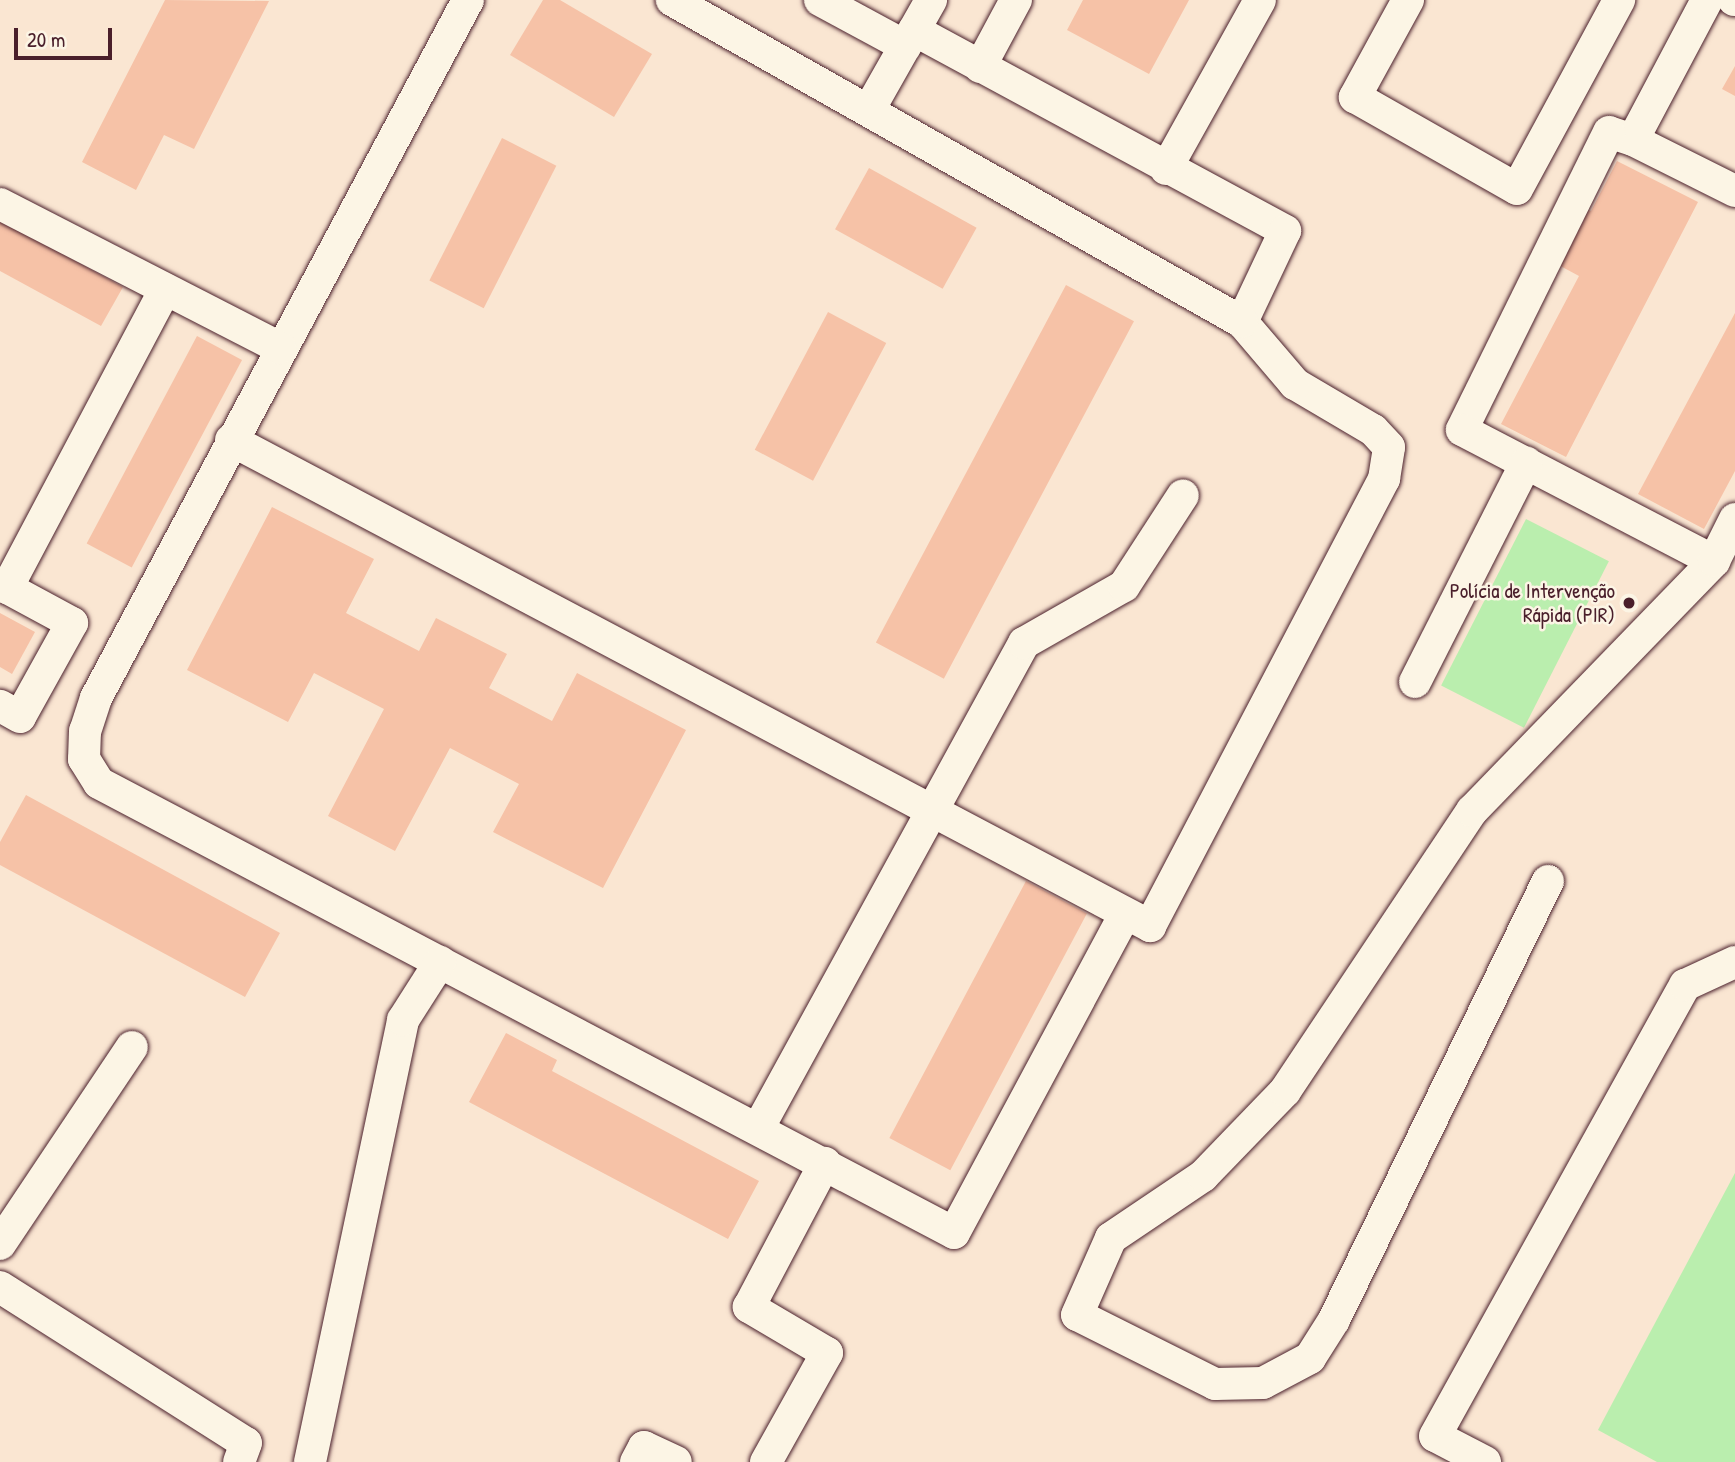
<!DOCTYPE html>
<meta charset="utf-8">
<style>
body{margin:0}
#map{position:relative;width:1735px;height:1462px;overflow:hidden;background:#fae6d2;font-family:"Patrick Hand",sans-serif}
div>[style]{position:absolute}
.green>*{inset:0;background:#baeeae;transform-origin:0 0}
.building>*{inset:0;background:#f6c2a7;transform-origin:0 0}
.roads{filter:drop-shadow(0 0 2px #4a1f2b) drop-shadow(0 0 2px #4a1f2b)}
.minor>*{height:32px;margin:-16px;padding:0 16px;transform-origin:16px;border-radius:16px;background:#fcf5e5}
.dots>*{width:19px;height:19px;translate:-50% -50%;box-sizing:border-box;border:4px solid #fcf5e5;border-radius:50%}
span{translate:-50% -50%;white-space:nowrap;text-align:center;line-height:1.15;-webkit-text-stroke:5px #fcf5e5;paint-order:stroke}
.poi-label{font-size:21px;color:#4a1f2b}
.right{translate:-100% -50%;text-align:right}
.scale{position:absolute;left:14px;top:28px;width:98px;height:32px;box-sizing:border-box;border:4px solid #4a1f2b;border-top:0;padding-left:9px;font-size:21px;line-height:24px;white-space:nowrap;color:#4a1f2b;-webkit-text-stroke:5px #fcf5e5;paint-order:stroke}
</style>
<div id="map">
<div class="green">
<div style="left:1526px;top:519px;width:93px;height:187px;rotate:27deg"></div>
<div style="clip-path:polygon(1735px 1173px,1735px 1462px,1657px 1462px,1598px 1430px)"></div>
</div>
<div class="building">
<div style="clip-path:polygon(165px 0,269px 1px,194px 149px,164px 135px,136px 190px,82px 162px)"></div>
<div style="clip-path:polygon(543px 0,560px 0,652px 54px,614px 117px,510px 55px)"></div>
<div style="clip-path:polygon(1083px 0,1189px 0,1149px 74px,1067px 30px)"></div>
<div style="clip-path:polygon(1735px 66px,1735px 96px,1722px 89px)"></div>
<div style="left:502px;top:138px;width:61px;height:160px;rotate:27deg"></div>
<div style="clip-path:polygon(1617px 161px,1698px 202px,1566px 457px,1501px 424px,1579px 276px,1553px 262px,1582px 207px,1591px 211px)"></div>
<div style="left:869px;top:168px;width:123px;height:70px;rotate:29deg"></div>
<div style="clip-path:polygon(0 220px,123px 287px,101px 326px,0 271px)"></div>
<div style="left:1066px;top:285px;width:77px;height:405px;rotate:28deg"></div>
<div style="left:828px;top:312px;width:66px;height:156px;rotate:28deg"></div>
<div style="clip-path:polygon(1735px 313px,1735px 471px,1704px 529px,1638px 494px)"></div>
<div style="left:197px;top:336px;width:51px;height:235px;rotate:28deg"></div>
<div style="clip-path:polygon(272px 507px,374px 559px,346px 613px,419px 651px,436px 618px,507px 654px,489px 688px,552px 721px,577px 673px,686px 730px,603px 888px,493px 832px,519px 784px,450px 748px,395px 851px,328px 816px,384px 709px,314px 673px,288px 722px,187px 670px)"></div>
<div style="clip-path:polygon(0 613px,35px 632px,12px 674px,0 667px)"></div>
<div style="clip-path:polygon(26px 795px,280px 933px,245px 997px,0 865px,0 842px)"></div>
<div style="left:1026px;top:881px;width:69px;height:291px;rotate:28deg"></div>
<div style="clip-path:polygon(506px 1033px,557px 1060px,552px 1071px,759px 1181px,728px 1239px,469px 1102px)"></div>
</div>
<div class="roads">
<div class="minor">
<div style="left:468px;top:0;width:791px;rotate:118.06deg"></div>
<div style="left:96px;top:698px;width:35px;rotate:108deg"></div>
<div style="left:85px;top:731px;width:28px;rotate:92deg"></div>
<div style="left:84px;top:759px;width:28px;rotate:58deg"></div>
<div style="left:99px;top:783px;width:966px;rotate:27.76deg"></div>
<div style="left:954px;top:1233px;width:362px;rotate:-61.8deg"></div>
<div style="left:820px;top:0;width:97px;rotate:28.4deg"></div>
<div style="left:1408px;top:0;width:111px;rotate:118.7deg"></div>
<div style="left:1355px;top:97px;width:186px;rotate:29.6deg"></div>
<div style="left:1517px;top:189px;width:215px;rotate:-61.6deg"></div>
<div style="left:1707px;top:0;width:158px;rotate:117.9deg"></div>
<div style="left:1633px;top:140px;width:114px;rotate:26.6deg"></div>
<div style="left:1734px;top:0;width:1px"></div>
<div style="left:914px;top:30px;width:422px;rotate:28.4deg"></div>
<div style="left:1285px;top:231px;width:101px;rotate:115.3deg"></div>
<div style="left:980px;top:67px;width:76px;rotate:-61.8deg"></div>
<div style="left:870px;top:108px;width:124px;rotate:-60.5deg"></div>
<div style="left:1633px;top:140px;width:25px;rotate:-162deg"></div>
<div style="left:1609px;top:132px;width:332px;rotate:116.3deg"></div>
<div style="left:1462px;top:430px;width:284px;rotate:27.5deg"></div>
<div style="left:1166px;top:169px;width:193px;rotate:-60.9deg"></div>
<div style="left:0;top:204px;width:315px;rotate:27.2deg"></div>
<div style="left:231px;top:440px;width:1040px;rotate:27.87deg"></div>
<div style="left:1150px;top:926px;width:505px;rotate:-62.37deg"></div>
<div style="left:1384px;top:479px;width:32px;rotate:-81deg"></div>
<div style="left:1389px;top:447px;width:23px;rotate:-133deg"></div>
<div style="left:1373px;top:430px;width:91px;rotate:-149.5deg"></div>
<div style="left:1295px;top:384px;width:82px;rotate:-130.5deg"></div>
<div style="left:1242px;top:322px;width:655px;rotate:-150.54deg"></div>
<div style="left:0;top:584px;width:82px;rotate:28.4deg"></div>
<div style="left:72px;top:623px;width:107px;rotate:119deg"></div>
<div style="left:20px;top:717px;width:23px;rotate:-151deg"></div>
<div style="left:7px;top:588px;width:338px;rotate:-62.1deg"></div>
<div style="left:1415px;top:682px;width:246px;rotate:-63.1deg"></div>
<div style="left:1548px;top:881px;width:488px;rotate:116deg"></div>
<div style="left:1334px;top:1320px;width:45px;rotate:122.3deg"></div>
<div style="left:1310px;top:1358px;width:53px;rotate:152deg"></div>
<div style="left:1263px;top:1383px;width:48px;rotate:178.8deg"></div>
<div style="left:1215px;top:1384px;width:154px;rotate:-153.4deg"></div>
<div style="left:1077px;top:1315px;width:84px;rotate:-66.2deg"></div>
<div style="left:1111px;top:1238px;width:111px;rotate:-34deg"></div>
<div style="left:1203px;top:1176px;width:118px;rotate:-46deg"></div>
<div style="left:1285px;top:1091px;width:337px;rotate:-56.3deg"></div>
<div style="left:1472px;top:811px;width:348px;rotate:-45.9deg"></div>
<div style="left:1714px;top:561px;width:47px;rotate:-63.4deg"></div>
<div style="left:759px;top:1127px;width:552px;rotate:-61.3deg"></div>
<div style="left:1024px;top:643px;width:115px;rotate:-29.7deg"></div>
<div style="left:1124px;top:586px;width:108px;rotate:-57deg"></div>
<div style="left:0;top:1244px;width:237px;rotate:-56.2deg"></div>
<div style="left:0;top:1287px;width:291px;rotate:32.4deg"></div>
<div style="left:246px;top:1443px;width:20px;rotate:110deg"></div>
<div style="left:310px;top:1462px;width:452px;rotate:-78.1deg"></div>
<div style="left:403px;top:1020px;width:69px;rotate:-57.5deg"></div>
<div style="left:636px;top:1462px;width:17px;rotate:-62deg"></div>
<div style="left:644px;top:1447px;width:35px;rotate:25deg"></div>
<div style="left:766px;top:1462px;width:125px;rotate:-60.8deg"></div>
<div style="left:827px;top:1353px;width:91px;rotate:-149.5deg"></div>
<div style="left:749px;top:1307px;width:163px;rotate:-62.2deg"></div>
<div style="left:1485px;top:1462px;width:56px;rotate:-152.5deg"></div>
<div style="left:1435px;top:1436px;width:516px;rotate:-61deg"></div>
<div style="left:1685px;top:985px;width:55px;rotate:-24.7deg"></div>
</div>
</div>
<div class="dots">
<div style="left:1629px;top:603px;background:#4a1f2b"></div>
</div>
<div class="poi-label">
<span class="right" style="left:1615px;top:603px">Polícia de Intervenção<br>Rápida (PIR)</span>
</div>
<div class="scale">20 m</div>
</div>
